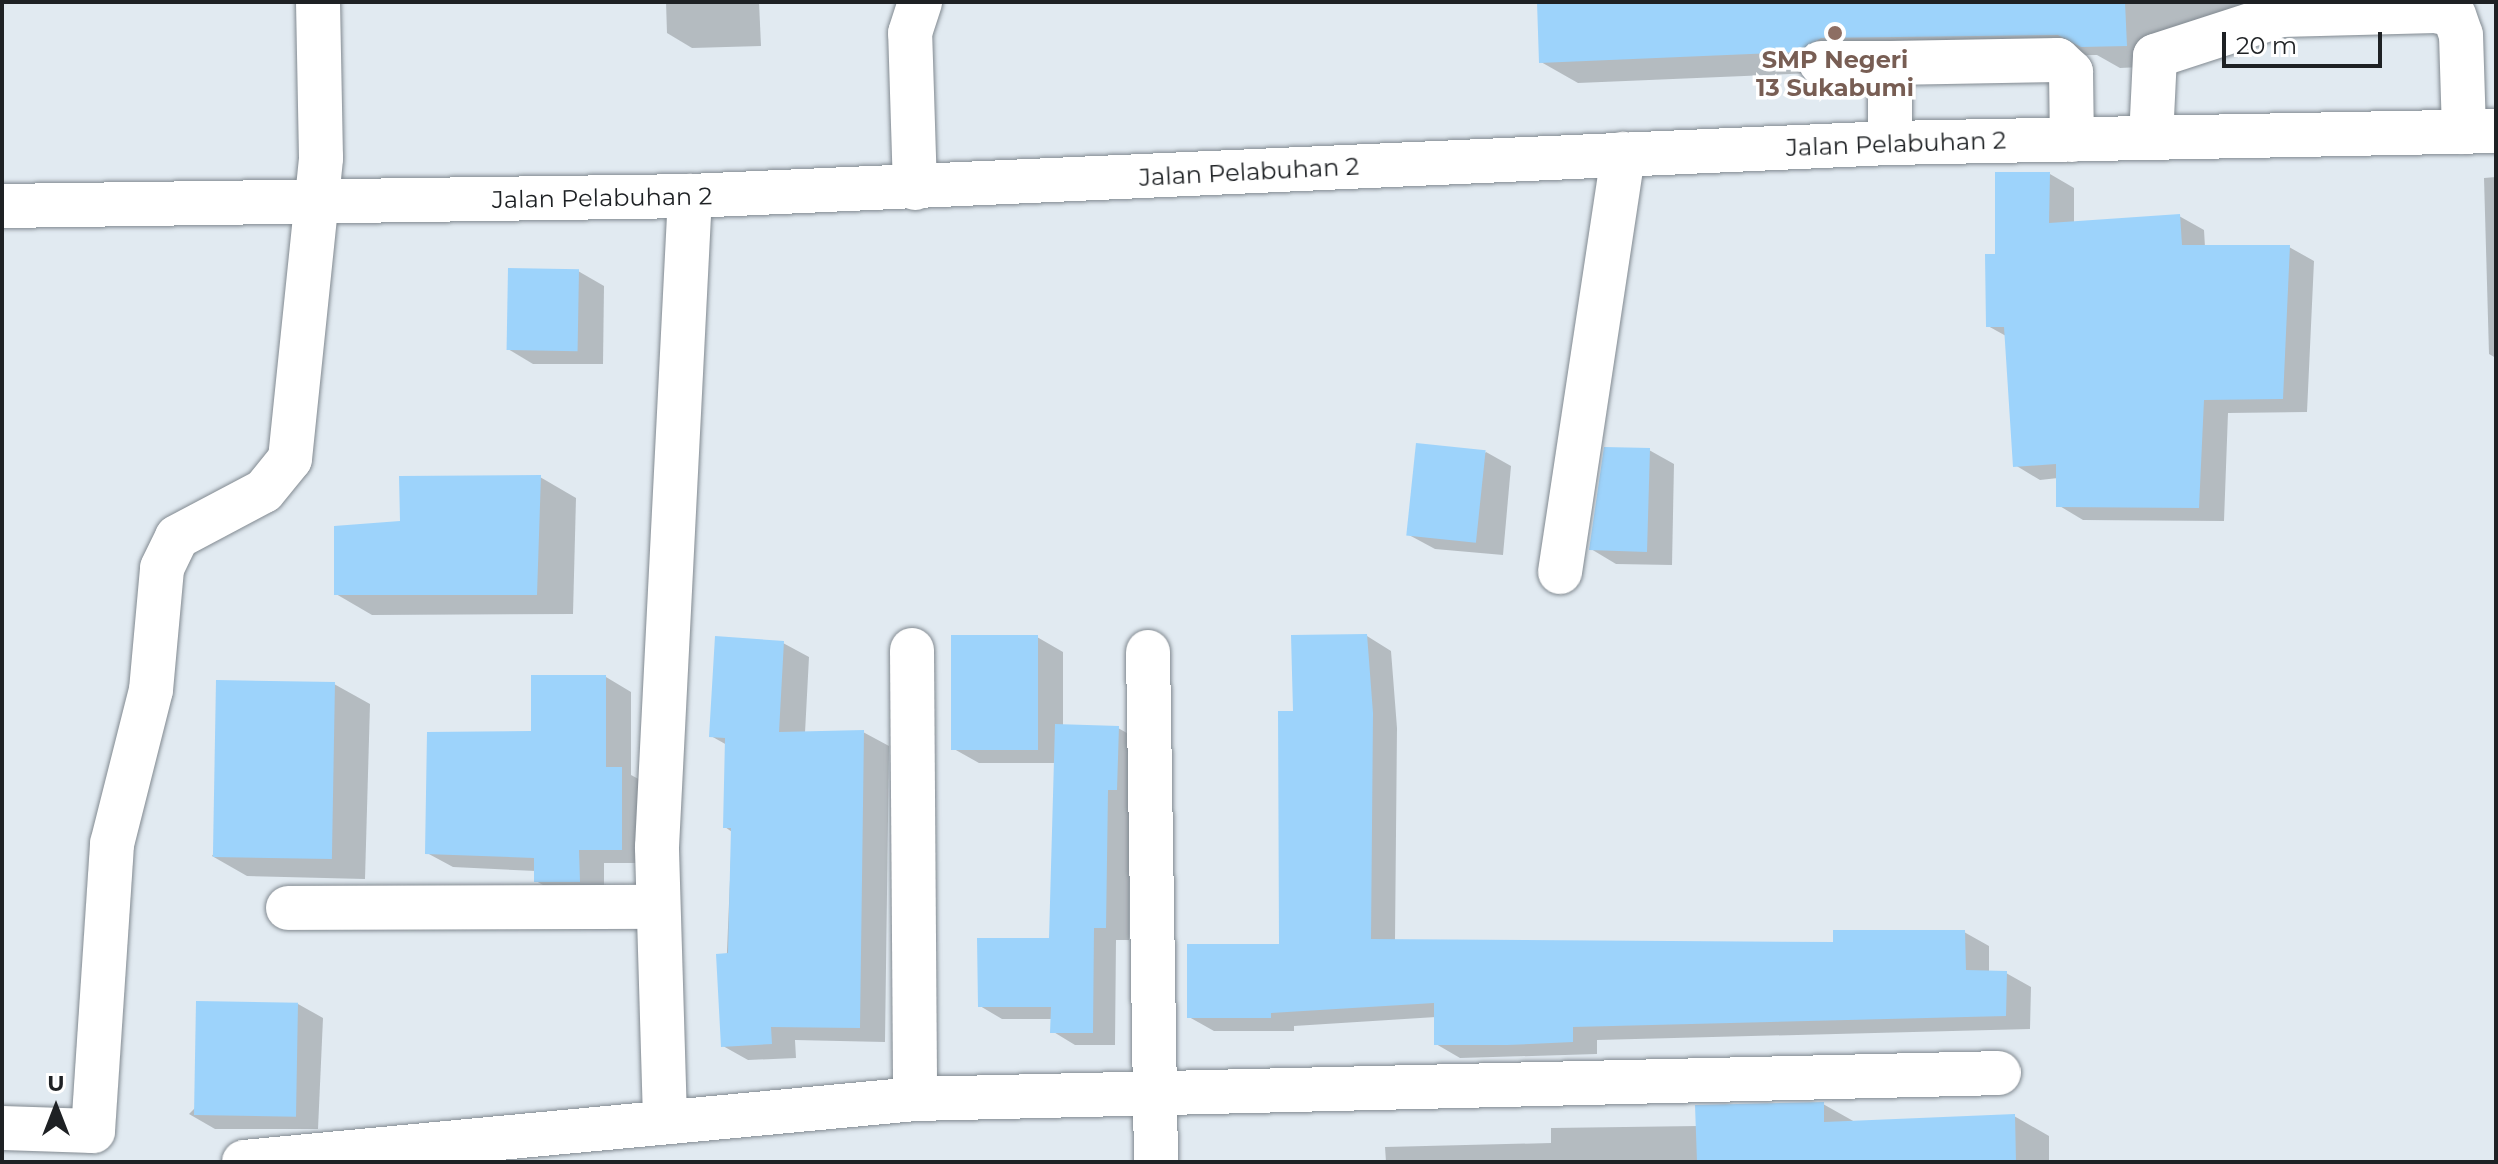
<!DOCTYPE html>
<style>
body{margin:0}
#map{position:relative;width:2498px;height:1164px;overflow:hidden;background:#e1eaf1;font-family:Montserrat,sans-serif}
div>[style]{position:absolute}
.shadow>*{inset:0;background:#0003}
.building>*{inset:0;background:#9dd3fb;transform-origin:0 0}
.roads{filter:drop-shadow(0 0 2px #818990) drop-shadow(0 0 2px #818990)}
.minor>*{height:44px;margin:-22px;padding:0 22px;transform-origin:22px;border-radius:22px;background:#fff}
.major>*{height:44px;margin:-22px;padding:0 22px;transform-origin:22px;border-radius:22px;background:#fff}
.dots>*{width:22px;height:22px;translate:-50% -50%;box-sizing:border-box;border:4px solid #fff;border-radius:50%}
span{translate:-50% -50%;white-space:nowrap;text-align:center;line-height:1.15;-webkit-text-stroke:7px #fff;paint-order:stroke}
.education-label{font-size:24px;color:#785e54;font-weight:700}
.street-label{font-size:24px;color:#1e2124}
.frame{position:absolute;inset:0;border:4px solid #1e2124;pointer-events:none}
.north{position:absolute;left:16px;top:1068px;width:80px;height:80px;-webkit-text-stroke:6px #fff;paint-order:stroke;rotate:0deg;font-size:22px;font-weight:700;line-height:32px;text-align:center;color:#1e2124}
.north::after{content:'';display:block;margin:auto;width:28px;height:36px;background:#1e2124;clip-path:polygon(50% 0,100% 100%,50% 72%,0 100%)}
.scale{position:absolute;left:2222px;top:32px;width:160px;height:36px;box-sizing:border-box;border:4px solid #1e2124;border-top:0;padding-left:10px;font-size:24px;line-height:28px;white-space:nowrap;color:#1e2124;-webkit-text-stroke:6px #fff;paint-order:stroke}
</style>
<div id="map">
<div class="shadow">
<div style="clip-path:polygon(666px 2px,759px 2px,761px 46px,692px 48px,667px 33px)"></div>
<div style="clip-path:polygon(1539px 2px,2283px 2px,2163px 66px,2120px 68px,2097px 55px,1859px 58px,1837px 72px,1578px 83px,1541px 62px)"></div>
<div style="clip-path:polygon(2050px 174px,2074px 188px,2074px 224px,2179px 216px,2204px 230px,2205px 247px,2289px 247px,2314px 261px,2307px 412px,2228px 413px,2224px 521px,2083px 520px,2058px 505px,2058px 478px,2040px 480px,2015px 465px,2006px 336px,1988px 326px,1997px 256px)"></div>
<div style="clip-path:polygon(2496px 177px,2496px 358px,2489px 354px,2484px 178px)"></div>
<div style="clip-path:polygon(578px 271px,604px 286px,603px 364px,533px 364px,508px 349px)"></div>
<div style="clip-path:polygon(1649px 450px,1674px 464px,1672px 565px,1616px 564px,1591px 549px)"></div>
<div style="clip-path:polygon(1486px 452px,1511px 466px,1503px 555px,1435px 549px,1409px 535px)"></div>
<div style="clip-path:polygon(540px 477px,576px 498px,573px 614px,372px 615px,336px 594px,402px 523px)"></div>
<div style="clip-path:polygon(1367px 636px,1391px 651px,1397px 728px,1395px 941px,1835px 944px,1964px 932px,1989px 946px,1989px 973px,2006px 973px,2031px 987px,2030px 1029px,1597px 1040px,1597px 1054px,1460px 1058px,1436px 1044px,1436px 1017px,1294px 1026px,1294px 1031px,1214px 1031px,1189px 1017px,1282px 946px,1295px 713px)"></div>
<div style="clip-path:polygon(1037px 637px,1063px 652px,1063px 726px,1118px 728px,1141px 741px,1130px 802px,1129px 940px,1116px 940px,1115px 1045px,1075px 1045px,1052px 1031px,1053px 1019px,1002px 1019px,980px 1006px,1051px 940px,1056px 763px,979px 763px,954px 749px)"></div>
<div style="clip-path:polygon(783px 643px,809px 657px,805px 733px,863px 732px,889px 746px,885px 1042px,795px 1040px,796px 1058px,748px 1060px,723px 1046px,732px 832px,725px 827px,727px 745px,711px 736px)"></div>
<div style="clip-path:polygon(606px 677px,631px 692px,631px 775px,646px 783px,647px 863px,604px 863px,604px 896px,562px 896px,536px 881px,536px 871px,453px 867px,427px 853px,533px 733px)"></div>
<div style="clip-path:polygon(334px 684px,370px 704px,365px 879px,247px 876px,212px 856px)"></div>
<div style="clip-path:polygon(298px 1004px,323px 1018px,318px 1129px,215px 1129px,189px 1114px)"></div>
<div style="clip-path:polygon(1823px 1104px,1855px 1122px,2014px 1116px,2049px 1136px,2049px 1162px,1386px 1162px,1385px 1147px,1551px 1143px,1551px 1128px,1698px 1126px)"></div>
</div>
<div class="building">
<div style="clip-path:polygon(1537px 2px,2125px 2px,2127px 46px,2081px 47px,2058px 35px,1821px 38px,1799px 52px,1539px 63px)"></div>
<div style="clip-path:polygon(1995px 172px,2050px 172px,2049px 223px,2180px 214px,2182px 245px,2290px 245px,2283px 399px,2204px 400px,2199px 508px,2056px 507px,2056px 464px,2013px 467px,2004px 327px,1986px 327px,1985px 254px,1995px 254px)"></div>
<div style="left:508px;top:268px;width:71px;height:82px;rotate:1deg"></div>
<div style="left:1416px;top:443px;width:70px;height:93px;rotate:6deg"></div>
<div style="clip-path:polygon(1604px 447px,1650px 448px,1647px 552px,1589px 550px)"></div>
<div style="clip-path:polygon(541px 475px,537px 595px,334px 595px,334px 526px,400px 521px,399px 476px)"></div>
<div style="clip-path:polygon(1367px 634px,1373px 713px,1371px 939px,1833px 942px,1833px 930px,1965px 930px,1966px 970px,2007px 971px,2006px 1016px,1573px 1027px,1573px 1042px,1507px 1045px,1434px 1045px,1434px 1003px,1271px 1013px,1271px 1018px,1187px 1018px,1187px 944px,1279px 944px,1278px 711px,1293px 711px,1291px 635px)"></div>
<div style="left:1038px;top:635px;width:115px;height:87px;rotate:90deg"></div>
<div style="clip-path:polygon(715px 636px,784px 641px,779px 732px,864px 730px,860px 1028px,771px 1027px,772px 1044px,721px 1047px,716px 954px,728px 953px,731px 828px,723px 828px,725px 738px,709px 737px)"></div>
<div style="clip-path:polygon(531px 675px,606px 675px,606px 767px,622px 767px,622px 850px,579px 850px,580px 882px,534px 882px,534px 858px,425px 854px,427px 732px,531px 731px)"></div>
<div style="left:216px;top:680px;width:119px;height:177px;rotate:1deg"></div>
<div style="clip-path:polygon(1055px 724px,1119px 726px,1117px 790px,1108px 790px,1106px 928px,1094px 928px,1093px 1033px,1050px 1033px,1051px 1007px,978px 1007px,977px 938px,1049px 938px)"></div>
<div style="left:196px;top:1001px;width:102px;height:114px;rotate:1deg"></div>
<div style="clip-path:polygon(1824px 1102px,1824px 1122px,2015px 1114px,2016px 1162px,1697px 1162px,1695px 1105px)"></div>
</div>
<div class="roads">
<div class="minor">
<div style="left:1821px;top:63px;width:69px"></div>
<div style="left:2151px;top:138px;width:82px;rotate:-87.2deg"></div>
<div style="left:2155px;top:56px;width:133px;rotate:-18deg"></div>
<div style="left:2281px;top:15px;width:155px;rotate:-1.5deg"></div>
<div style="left:2436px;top:11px;width:18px;rotate:13deg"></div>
<div style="left:2454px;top:15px;width:21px;rotate:71deg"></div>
<div style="left:2461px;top:35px;width:97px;rotate:88.2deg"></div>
<div style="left:1890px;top:143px;width:80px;rotate:-90deg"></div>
<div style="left:1890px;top:63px;width:168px;rotate:-1deg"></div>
<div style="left:2058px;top:60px;width:18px;rotate:43deg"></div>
<div style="left:2071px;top:72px;width:68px;rotate:89.2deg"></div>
<div style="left:915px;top:188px;width:155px;rotate:-91.8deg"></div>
<div style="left:910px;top:33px;width:33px;rotate:-72deg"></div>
<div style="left:1560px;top:572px;width:423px;rotate:-81.4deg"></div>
<div style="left:912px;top:650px;width:449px;rotate:89.6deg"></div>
<div style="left:1148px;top:652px;width:510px;rotate:89.1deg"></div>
<div style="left:288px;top:908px;width:370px;rotate:-0.2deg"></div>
<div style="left:665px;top:1119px;width:272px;rotate:-91.7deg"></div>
<div style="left:657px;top:847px;width:652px;rotate:-87.1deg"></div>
<div style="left:2px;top:1128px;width:91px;rotate:1.9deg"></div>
<div style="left:93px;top:1131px;width:288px;rotate:-86.2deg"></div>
<div style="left:112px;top:844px;width:159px;rotate:-75.8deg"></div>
<div style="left:151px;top:690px;width:122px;rotate:-84.8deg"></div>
<div style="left:162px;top:568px;width:34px;rotate:-64deg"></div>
<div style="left:177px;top:537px;width:98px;rotate:-27.9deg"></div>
<div style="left:264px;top:491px;width:41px;rotate:-50.9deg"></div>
<div style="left:290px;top:459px;width:303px;rotate:-84.1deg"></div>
<div style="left:321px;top:158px;width:156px;rotate:-91.1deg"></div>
<div style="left:244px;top:1162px;width:674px;rotate:-5.36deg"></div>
<div style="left:915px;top:1099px;width:1084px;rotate:-1.37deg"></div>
</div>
<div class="major">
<div style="left:2px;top:206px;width:688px;rotate:-0.83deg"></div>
<div style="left:690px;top:196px;width:1201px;rotate:-2.53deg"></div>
<div style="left:1890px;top:143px;width:606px;rotate:-1.13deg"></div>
</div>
</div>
<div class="dots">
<div style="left:1835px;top:33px;background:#8d6e63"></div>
</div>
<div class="education-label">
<span style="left:1835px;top:74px">SMP Negeri<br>13 Sukabumi</span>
</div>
<div class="street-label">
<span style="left:1896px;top:144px;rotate:-2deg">Jalan Pelabuhan 2</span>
<span style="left:1249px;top:172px;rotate:-3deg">Jalan Pelabuhan 2</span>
<span style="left:602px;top:198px;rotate:-1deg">Jalan Pelabuhan 2</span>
</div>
<div class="frame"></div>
<div class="north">U</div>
<div class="scale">20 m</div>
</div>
